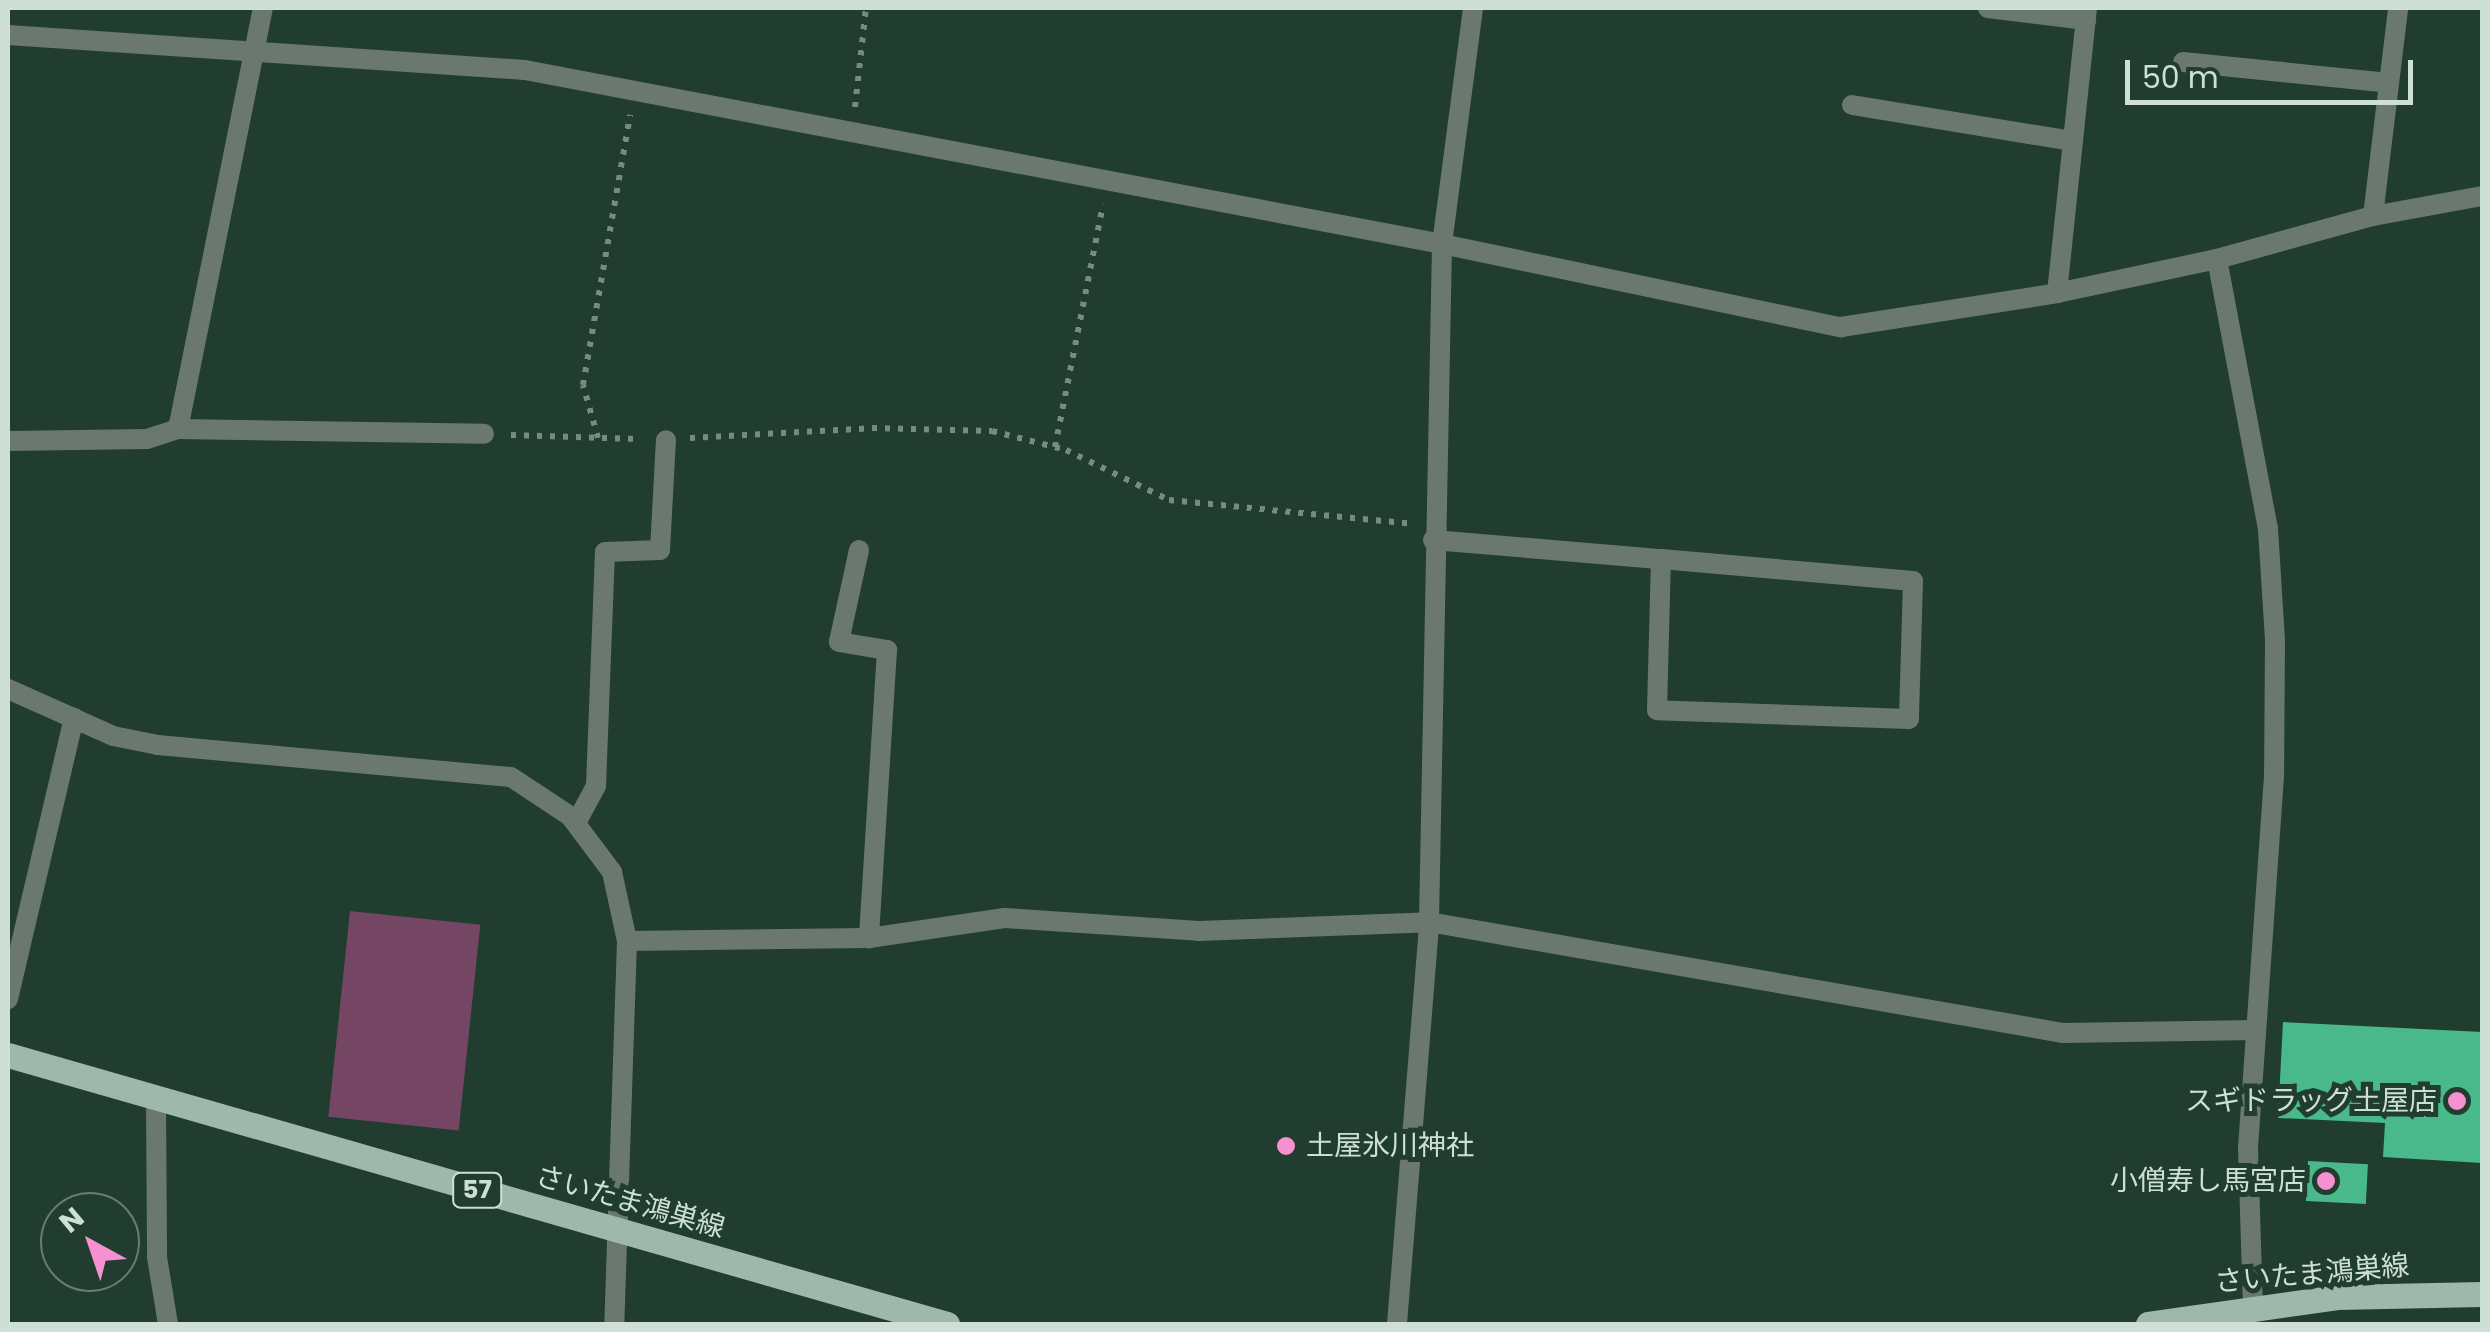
<!DOCTYPE html>
<meta charset="utf-8">
<style>
body{margin:0}
#map{position:relative;width:2490px;height:1332px;overflow:hidden;background:#203d30;font-family:Poppins,"Noto Sans JP",sans-serif}
div>[style]{position:absolute}
.green>*{inset:0;background:#754663;transform-origin:0 0}
.building>*{inset:0;background:#49b98c;transform-origin:0 0}
.path>*{height:6px;margin-top:-3px;transform-origin:0;background:repeating-linear-gradient(90deg,#758c81 0 5px,transparent 0 13px)}
.service>*{height:20px;margin:-10px;padding:0 10px;transform-origin:10px;border-radius:10px;background:#6b7871}
.minor>*{height:20px;margin:-10px;padding:0 10px;transform-origin:10px;border-radius:10px;background:#6b7871}
.tertiary>*{height:20px;margin:-10px;padding:0 10px;transform-origin:10px;border-radius:10px;background:#6b7871}
.primary>*{height:25px;margin:-12.5px;padding:0 12.5px;transform-origin:12.5px;border-radius:12.5px;background:#9eb9ab}
.dots>*{width:28px;height:28px;translate:-50% -50%;box-sizing:border-box;border:5px solid #203d30;border-radius:50%}
span{translate:-50% -50%;white-space:nowrap;text-align:center;line-height:1.15;-webkit-text-stroke:10px #203d30;paint-order:stroke}
.shield-label span{padding:2px 8px;background:#203d30;border:2px solid;border-radius:8px;-webkit-text-stroke-width:0}
.shield-label{font-size:25px;color:#cedfd6;font-weight:700}
.poi-label{font-size:28px;color:#cedfd6}
.right{translate:-100% -50%;text-align:right}
.left{translate:0 -50%;text-align:left}
.street-label{font-size:28px;color:#cedfd6}
.frame{position:absolute;inset:0;border:10px solid #cedfd6;pointer-events:none}
.north{position:absolute;left:40px;top:1192px;width:100px;height:100px;box-sizing:border-box;background:#203d30;border:2px solid #667e72;border-radius:50%;rotate:320deg;font-size:28px;font-weight:700;line-height:40px;text-align:center;color:#cedfd6}
.north::after{content:'';display:block;margin:auto;width:35px;height:45px;background:#f690d0;clip-path:polygon(50% 0,100% 100%,50% 72%,0 100%)}
.scale{position:absolute;left:2125px;top:60px;width:288px;height:45px;box-sizing:border-box;border:5px solid #cedfd6;border-top:0;padding-left:12px;font-size:30px;line-height:35px;white-space:nowrap;color:#cedfd6;-webkit-text-stroke:8px #203d30;paint-order:stroke}
</style>
<div id="map">
<div class="green">
<div style="left:350px;top:911px;width:131px;height:207px;rotate:6deg"></div>
</div>
<div class="building">
<div style="clip-path:polygon(2283px 1022px,2482px 1032px,2482px 1163px,2383px 1157px,2385px 1123px,2278px 1118px)"></div>
<div style="left:2308px;top:1161px;width:60px;height:40px;rotate:3deg"></div>
</div>
<div class="path">
<div style="left:855px;top:107px;width:100px;rotate:-83.7deg"></div>
<div style="left:511px;top:435px;width:127px;rotate:1.8deg"></div>
<div style="left:598px;top:438px;width:55px;rotate:-105.8deg"></div>
<div style="left:583px;top:385px;width:274px;rotate:-80.1deg"></div>
<div style="left:690px;top:438px;width:182px;rotate:-3.1deg"></div>
<div style="left:872px;top:428px;width:120px;rotate:1.4deg"></div>
<div style="left:992px;top:431px;width:76px;rotate:14.4deg"></div>
<div style="left:1066px;top:450px;width:114px;rotate:25.9deg"></div>
<div style="left:1169px;top:500px;width:244px;rotate:5.6deg"></div>
<div style="left:1055px;top:447px;width:247px;rotate:-78.8deg"></div>
</div>
<div class="service">
<div style="left:1988px;top:8px;width:99px;rotate:7deg"></div>
<div style="left:2183px;top:62px;width:207px;rotate:5.8deg"></div>
<div style="left:1852px;top:105px;width:224px;rotate:9.3deg"></div>
<div style="left:178px;top:429px;width:306px;rotate:0.9deg"></div>
<div style="left:859px;top:550px;width:94px;rotate:102.3deg"></div>
<div style="left:839px;top:642px;width:49px;rotate:9.5deg"></div>
<div style="left:887px;top:650px;width:289px;rotate:93.6deg"></div>
</div>
<div class="minor">
<div style="left:2373px;top:216px;width:209px;rotate:-83.1deg"></div>
<div style="left:1442px;top:244px;width:408px;rotate:11.8deg"></div>
<div style="left:1841px;top:327px;width:219px;rotate:-8.9deg"></div>
<div style="left:2057px;top:293px;width:164px;rotate:-12deg"></div>
<div style="left:2217px;top:259px;width:162px;rotate:-15.4deg"></div>
<div style="left:2373px;top:216px;width:111px;rotate:-10.4deg"></div>
<div style="left:2217px;top:259px;width:275px;rotate:79.3deg"></div>
<div style="left:2268px;top:529px;width:112px;rotate:86.4deg"></div>
<div style="left:2275px;top:641px;width:135px;rotate:90.4deg"></div>
<div style="left:2274px;top:776px;width:373px;rotate:94deg"></div>
<div style="left:2248px;top:1148px;width:157px;rotate:88.2deg"></div>
<div style="left:2057px;top:293px;width:287px;rotate:-84deg"></div>
<div style="left:8px;top:441px;width:139px;rotate:-0.8deg"></div>
<div style="left:147px;top:439px;width:33px;rotate:-18deg"></div>
<div style="left:178px;top:429px;width:429px;rotate:-78.6deg"></div>
<div style="left:1433px;top:540px;width:229px;rotate:4.8deg"></div>
<div style="left:1661px;top:559px;width:253px;rotate:5deg"></div>
<div style="left:1913px;top:581px;width:138px;rotate:91.7deg"></div>
<div style="left:1909px;top:719px;width:252px;rotate:-178deg"></div>
<div style="left:1657px;top:710px;width:151px;rotate:-88.5deg"></div>
<div style="left:8px;top:689px;width:115px;rotate:24.1deg"></div>
<div style="left:113px;top:736px;width:46px;rotate:11.3deg"></div>
<div style="left:158px;top:745px;width:354px;rotate:5.2deg"></div>
<div style="left:511px;top:777px;width:71px;rotate:33.5deg"></div>
<div style="left:570px;top:816px;width:70px;rotate:53.1deg"></div>
<div style="left:612px;top:872px;width:71px;rotate:77.7deg"></div>
<div style="left:627px;top:941px;width:383px;rotate:91.9deg"></div>
<div style="left:576px;top:823px;width:42px;rotate:-61.6deg"></div>
<div style="left:596px;top:786px;width:234px;rotate:-87.8deg"></div>
<div style="left:605px;top:552px;width:55px;rotate:-2.1deg"></div>
<div style="left:660px;top:550px;width:110px;rotate:-86.9deg"></div>
<div style="left:627px;top:941px;width:242px;rotate:-0.7deg"></div>
<div style="left:869px;top:938px;width:137px;rotate:-8.4deg"></div>
<div style="left:1005px;top:918px;width:194px;rotate:3.8deg"></div>
<div style="left:1199px;top:931px;width:230px;rotate:-2.2deg"></div>
<div style="left:1429px;top:922px;width:644px;rotate:9.93deg"></div>
<div style="left:2063px;top:1033px;width:193px;rotate:-0.9deg"></div>
<div style="left:8px;top:999px;width:289px;rotate:-76.8deg"></div>
<div style="left:156px;top:1102px;width:155px;rotate:89.6deg"></div>
<div style="left:157px;top:1257px;width:68px;rotate:80.7deg"></div>
<div style="left:1397px;top:1324px;width:403px;rotate:-85.4deg"></div>
<div style="left:1429px;top:922px;width:678px;rotate:-88.9deg"></div>
<div style="left:1442px;top:244px;width:238px;rotate:-82.5deg"></div>
</div>
<div class="tertiary">
<div style="left:8px;top:35px;width:518px;rotate:3.87deg"></div>
<div style="left:525px;top:70px;width:933px;rotate:10.74deg"></div>
</div>
<div class="primary">
<div style="left:8px;top:1055px;width:977px;rotate:15.99deg"></div>
<div style="left:2148px;top:1324px;width:191px;rotate:-8.1deg"></div>
<div style="left:2337px;top:1297px;width:145px;rotate:-1.2deg"></div>
</div>
<div class="dots">
<div style="left:2457px;top:1101px;background:#f690d0"></div>
<div style="left:1286px;top:1146px;background:#f690d0"></div>
<div style="left:2326px;top:1181px;background:#f690d0"></div>
</div>
<div class="shield-label">
<span style="left:477px;top:1190px">57</span>
</div>
<div class="poi-label">
<span class="right" style="left:2437px;top:1101px">スギドラッグ土屋店</span>
<span class="left" style="left:1306px;top:1146px">土屋氷川神社</span>
<span class="right" style="left:2306px;top:1181px">小僧寿し馬宮店</span>
</div>
<div class="street-label">
<span style="left:630px;top:1202px;rotate:16deg">さいたま鴻巣線</span>
<span style="left:2312px;top:1274px;rotate:-5deg">さいたま鴻巣線</span>
</div>
<div class="frame"></div>
<div class="north">N</div>
<div class="scale">50 m</div>
</div>
